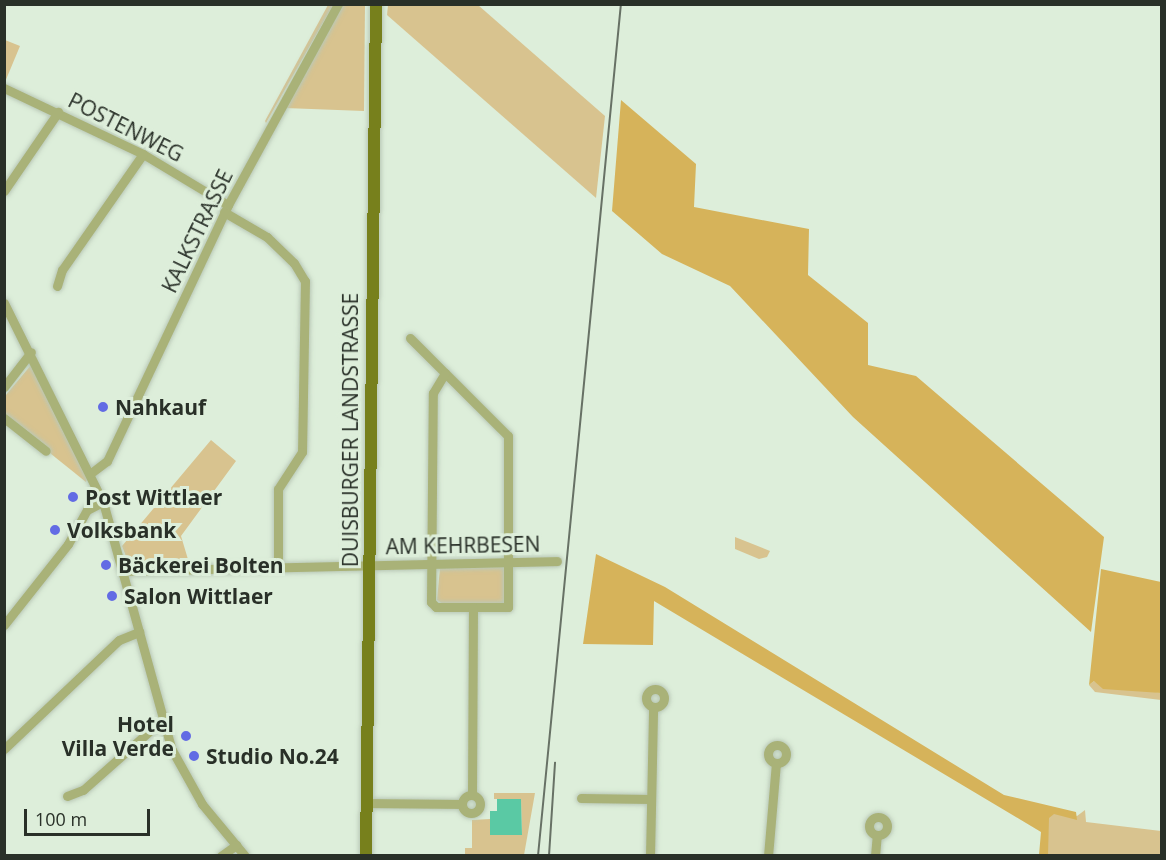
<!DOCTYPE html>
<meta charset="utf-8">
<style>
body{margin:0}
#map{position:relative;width:1166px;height:860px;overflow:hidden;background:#ddeeda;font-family:"Open Sans",sans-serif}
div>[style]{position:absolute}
.green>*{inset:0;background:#d8c38f}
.forest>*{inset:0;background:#d6b35a}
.building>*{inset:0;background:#5ac9a4}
.roads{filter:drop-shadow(0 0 2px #b9c8b6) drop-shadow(0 0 2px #b9c8b6)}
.minor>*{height:9px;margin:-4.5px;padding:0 4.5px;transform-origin:4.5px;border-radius:4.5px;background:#a9b278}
.minor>.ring{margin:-4.5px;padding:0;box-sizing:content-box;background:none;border:9px solid #a9b278;border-radius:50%}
.major>*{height:12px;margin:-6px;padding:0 6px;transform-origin:6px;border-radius:6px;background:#77801c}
.tram>*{height:1.5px;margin:-0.75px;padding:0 0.75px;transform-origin:0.75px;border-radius:0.75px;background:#677165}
.dots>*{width:16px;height:16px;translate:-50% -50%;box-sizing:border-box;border:3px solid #ddeeda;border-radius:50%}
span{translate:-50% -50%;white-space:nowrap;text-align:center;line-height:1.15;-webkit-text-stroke:6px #ddeeda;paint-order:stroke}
.street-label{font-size:21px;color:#293028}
.poi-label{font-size:21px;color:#293028;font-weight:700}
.left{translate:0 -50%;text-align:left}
.right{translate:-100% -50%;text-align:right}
.frame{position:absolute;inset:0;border:6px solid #293028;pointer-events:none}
.scale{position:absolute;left:24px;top:809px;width:126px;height:27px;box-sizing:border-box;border:3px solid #293028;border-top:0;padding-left:8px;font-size:18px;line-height:21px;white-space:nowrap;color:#293028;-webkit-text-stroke:4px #ddeeda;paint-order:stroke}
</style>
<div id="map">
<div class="green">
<div style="clip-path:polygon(328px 5px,333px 5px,266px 123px,265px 121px)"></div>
<div style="clip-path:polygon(343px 5px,365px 5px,364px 111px,285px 108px)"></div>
<div style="clip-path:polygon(388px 5px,478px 5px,605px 116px,596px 198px,387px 15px)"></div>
<div style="clip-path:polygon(5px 40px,20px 46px,5px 82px,4px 40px)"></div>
<div style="clip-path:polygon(31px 365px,87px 479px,86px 482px,5px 417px,5px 396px)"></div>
<div style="clip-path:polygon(211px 440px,236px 461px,181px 536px,190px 566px,130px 567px,122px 546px)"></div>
<div style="clip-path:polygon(735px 537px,770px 551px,767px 557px,759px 559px,735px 549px)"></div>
<div style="clip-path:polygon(505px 567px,505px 603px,443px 604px,437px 600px,440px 568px)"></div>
<div style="clip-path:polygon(1094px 681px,1161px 693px,1161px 700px,1095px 692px,1089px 685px)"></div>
<div style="clip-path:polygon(494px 793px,535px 793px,524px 855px,465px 856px,465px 848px,472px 848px,472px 820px,490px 819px,522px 835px,521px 799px,494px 799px)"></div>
<div style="clip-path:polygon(1085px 810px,1086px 822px,1161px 831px,1161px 855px,1044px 856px,1046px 817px,1055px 812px,1077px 816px)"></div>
</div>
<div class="forest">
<div style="clip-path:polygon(621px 100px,696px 164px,694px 207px,809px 229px,808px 275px,868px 323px,868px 365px,916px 376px,1104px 537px,1091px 632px,853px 417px,730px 286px,662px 254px,612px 211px)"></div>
<div style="clip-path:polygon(596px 554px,665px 587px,1004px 795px,1076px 812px,1077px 820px,1054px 814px,1049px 818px,1048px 855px,1039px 855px,1041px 832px,654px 601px,653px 645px,583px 644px)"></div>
<div style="clip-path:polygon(1101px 569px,1161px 582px,1161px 693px,1103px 689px,1094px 681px,1089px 685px)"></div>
</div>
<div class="building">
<div style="clip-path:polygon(497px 799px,521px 799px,522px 835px,490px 835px,490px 811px,497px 811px)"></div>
</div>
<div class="roads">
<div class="minor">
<div style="left:4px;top:88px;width:154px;rotate:25.4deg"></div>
<div style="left:143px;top:154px;width:99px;rotate:31deg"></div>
<div style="left:4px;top:191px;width:96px;rotate:-55.6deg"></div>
<div style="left:224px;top:212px;width:50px;rotate:30.2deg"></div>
<div style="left:267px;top:237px;width:37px;rotate:44deg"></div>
<div style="left:294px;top:263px;width:21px;rotate:59deg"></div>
<div style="left:305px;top:281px;width:171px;rotate:91deg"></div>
<div style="left:302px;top:452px;width:44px;rotate:123deg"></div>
<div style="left:278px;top:489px;width:78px;rotate:90deg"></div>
<div style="left:57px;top:286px;width:17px;rotate:-73deg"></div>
<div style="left:62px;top:270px;width:141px;rotate:-55.1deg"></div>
<div style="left:4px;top:303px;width:222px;rotate:63.6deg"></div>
<div style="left:103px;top:502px;width:257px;rotate:74.5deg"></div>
<div style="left:172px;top:750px;width:62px;rotate:60.9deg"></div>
<div style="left:202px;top:804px;width:67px;rotate:50.4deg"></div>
<div style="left:410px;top:338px;width:49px;rotate:45deg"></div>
<div style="left:445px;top:373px;width:89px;rotate:45deg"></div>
<div style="left:508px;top:436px;width:171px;rotate:90deg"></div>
<div style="left:508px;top:607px;width:72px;rotate:180deg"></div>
<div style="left:436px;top:607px;width:7px;rotate:-135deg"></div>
<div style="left:431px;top:602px;width:209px;rotate:-89.5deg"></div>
<div style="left:433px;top:393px;width:23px;rotate:-59deg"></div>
<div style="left:4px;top:387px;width:44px;rotate:-52.4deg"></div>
<div style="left:4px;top:418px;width:53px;rotate:38.2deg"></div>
<div style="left:91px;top:473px;width:20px;rotate:-37deg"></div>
<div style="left:107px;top:461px;width:283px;rotate:-64.7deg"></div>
<div style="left:228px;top:205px;width:229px;rotate:-61.3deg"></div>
<div style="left:124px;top:571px;width:433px;rotate:-1.3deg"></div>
<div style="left:4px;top:625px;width:103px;rotate:-51.7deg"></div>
<div style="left:68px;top:544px;width:39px;rotate:-61deg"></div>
<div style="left:87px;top:510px;width:18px;rotate:-27deg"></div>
<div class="ring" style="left:646px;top:689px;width:9px;height:9px"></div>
<div class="ring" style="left:768px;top:745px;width:9px;height:9px"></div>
<div style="left:4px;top:749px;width:158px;rotate:-43.5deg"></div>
<div style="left:119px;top:640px;width:22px;rotate:-22deg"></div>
<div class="ring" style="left:462px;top:795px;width:9px;height:9px"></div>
<div style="left:472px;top:795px;width:188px;rotate:-89.7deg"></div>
<div style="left:67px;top:796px;width:17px;rotate:-21deg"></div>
<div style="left:83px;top:790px;width:94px;rotate:-41.5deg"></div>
<div style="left:153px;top:728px;width:9px;rotate:-18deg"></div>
<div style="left:581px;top:798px;width:70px;rotate:0.8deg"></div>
<div style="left:365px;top:803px;width:97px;rotate:0.6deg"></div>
<div class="ring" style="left:869px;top:817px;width:9px;height:9px"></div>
<div style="left:221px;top:856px;width:19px;rotate:-36deg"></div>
<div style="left:650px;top:856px;width:149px;rotate:-88.8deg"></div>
<div style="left:768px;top:856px;width:93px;rotate:-85.1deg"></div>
<div style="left:875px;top:856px;width:21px;rotate:-85deg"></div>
</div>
<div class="major">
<div style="left:366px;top:856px;width:852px;rotate:-89.33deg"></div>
</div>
</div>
<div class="tram">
<div style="left:538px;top:856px;width:856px;rotate:-84.44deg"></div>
<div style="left:549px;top:856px;width:93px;rotate:-86.3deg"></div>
</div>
<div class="dots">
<div style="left:103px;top:407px;background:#626be4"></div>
<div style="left:73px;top:497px;background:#626be4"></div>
<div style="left:55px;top:530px;background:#626be4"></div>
<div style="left:106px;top:565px;background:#626be4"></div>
<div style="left:112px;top:596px;background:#626be4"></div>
<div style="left:186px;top:736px;background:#626be4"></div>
<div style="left:194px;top:756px;background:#626be4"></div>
</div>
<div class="street-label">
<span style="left:126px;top:127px;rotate:27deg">POSTENWEG</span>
<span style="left:197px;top:231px;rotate:-64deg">KALKSTRASSE</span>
<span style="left:350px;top:430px;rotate:-90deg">DUISBURGER LANDSTRASSE</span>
<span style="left:463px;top:545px;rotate:-1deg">AM KEHRBESEN</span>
</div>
<div class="poi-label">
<span class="left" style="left:115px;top:407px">Nahkauf</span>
<span class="left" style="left:85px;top:497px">Post Wittlaer</span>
<span class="left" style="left:67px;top:530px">Volksbank</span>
<span class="left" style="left:118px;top:565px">Bäckerei Bolten</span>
<span class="left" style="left:124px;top:596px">Salon Wittlaer</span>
<span class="right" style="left:174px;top:736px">Hotel<br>Villa Verde</span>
<span class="left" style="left:206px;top:756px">Studio No.24</span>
</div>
<div class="frame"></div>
<div class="scale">100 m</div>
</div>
